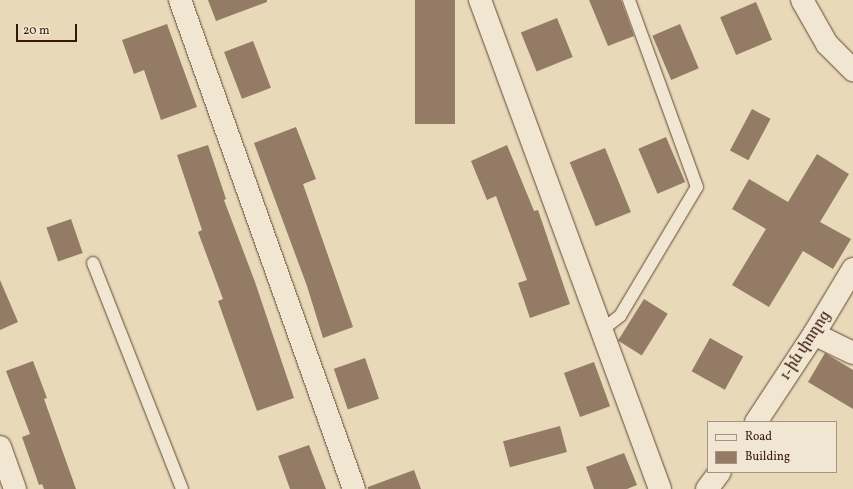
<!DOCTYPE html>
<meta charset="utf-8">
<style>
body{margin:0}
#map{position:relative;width:853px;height:489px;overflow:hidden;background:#e8d9b9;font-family:Vollkorn,"Noto Serif Armenian",serif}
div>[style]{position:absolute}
.building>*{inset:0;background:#947b65;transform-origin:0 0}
.roads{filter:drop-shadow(0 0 1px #644735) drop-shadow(0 0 1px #644735)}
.service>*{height:12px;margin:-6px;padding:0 6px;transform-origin:6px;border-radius:6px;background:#f0e6d2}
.minor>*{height:22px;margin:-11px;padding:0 11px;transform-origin:11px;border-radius:11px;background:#f0e6d2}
.tertiary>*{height:22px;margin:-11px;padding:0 11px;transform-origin:11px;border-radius:11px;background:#f0e6d2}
span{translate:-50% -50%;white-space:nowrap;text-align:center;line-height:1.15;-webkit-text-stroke:3px #f0e6d2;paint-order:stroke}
.street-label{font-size:15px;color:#381609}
.legend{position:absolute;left:707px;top:421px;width:130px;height:52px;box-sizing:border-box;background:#f0e6d2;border:1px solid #a69382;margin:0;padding:5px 7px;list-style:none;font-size:12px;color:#381609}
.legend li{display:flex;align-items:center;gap:8px;height:20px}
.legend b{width:20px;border:1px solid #a69382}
.scale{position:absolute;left:16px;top:24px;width:61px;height:18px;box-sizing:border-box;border:2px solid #381609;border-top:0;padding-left:5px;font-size:12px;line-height:14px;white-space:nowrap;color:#381609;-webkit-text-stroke:3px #f0e6d2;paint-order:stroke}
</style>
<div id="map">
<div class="building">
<div style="clip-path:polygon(208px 0,267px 0,267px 2px,216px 21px)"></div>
<div style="left:415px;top:0;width:40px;height:124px"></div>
<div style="clip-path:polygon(589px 0,621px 0,634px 36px,608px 46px)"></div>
<div style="left:756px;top:2px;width:41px;height:39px;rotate:67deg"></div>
<div style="left:557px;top:18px;width:42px;height:39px;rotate:68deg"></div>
<div style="clip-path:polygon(167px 24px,197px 107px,161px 120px,144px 70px,134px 74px,122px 40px)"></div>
<div style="left:680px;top:24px;width:48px;height:30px;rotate:67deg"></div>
<div style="left:253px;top:41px;width:50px;height:31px;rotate:69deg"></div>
<div style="left:752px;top:109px;width:21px;height:47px;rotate:28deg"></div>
<div style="clip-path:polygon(296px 127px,316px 179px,303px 184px,353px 327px,323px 338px,307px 286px,254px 143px)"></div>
<div style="left:666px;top:137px;width:49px;height:30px;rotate:67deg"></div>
<div style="clip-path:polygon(208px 145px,226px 199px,224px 200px,255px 282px,294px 398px,257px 411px,218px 301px,223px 299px,198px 232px,202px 230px,177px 155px)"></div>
<div style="clip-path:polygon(507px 145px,534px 211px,538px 210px,570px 304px,530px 318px,518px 283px,527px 280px,496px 196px,487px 200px,471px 161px)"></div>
<div style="left:605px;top:148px;width:69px;height:38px;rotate:68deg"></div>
<div style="clip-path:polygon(817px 154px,849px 174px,820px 222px,851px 239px,833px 269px,803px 251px,769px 307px,732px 285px,766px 229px,732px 209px,749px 179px,788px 202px)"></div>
<div style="left:71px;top:219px;width:36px;height:26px;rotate:71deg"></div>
<div style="clip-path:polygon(0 280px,18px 322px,0 330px)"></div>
<div style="left:644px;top:299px;width:28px;height:49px;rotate:32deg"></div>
<div style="left:710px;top:338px;width:38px;height:38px;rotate:29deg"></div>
<div style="clip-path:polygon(825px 353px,853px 370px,853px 409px,808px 382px)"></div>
<div style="left:365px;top:358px;width:43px;height:33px;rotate:71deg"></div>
<div style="clip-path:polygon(33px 361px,47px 398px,44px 399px,76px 489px,44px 489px,42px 484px,39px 485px,22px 437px,30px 434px,6px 371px)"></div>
<div style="left:594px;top:362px;width:47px;height:32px;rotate:70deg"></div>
<div style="left:560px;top:426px;width:27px;height:59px;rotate:75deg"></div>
<div style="clip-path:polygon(309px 445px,326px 489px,290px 489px,278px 456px)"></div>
<div style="clip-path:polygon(624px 453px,637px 485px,627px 489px,594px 489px,586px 467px)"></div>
<div style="clip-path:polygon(414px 470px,421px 489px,368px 489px,368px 487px)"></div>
</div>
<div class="roads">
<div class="service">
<div style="left:93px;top:263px;width:243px;rotate:68.5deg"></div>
<div style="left:602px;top:330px;width:23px;rotate:-38deg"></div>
<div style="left:620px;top:316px;width:150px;rotate:-59.2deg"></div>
<div style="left:697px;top:187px;width:199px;rotate:-110deg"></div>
</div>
<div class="minor">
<div style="left:180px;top:0;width:519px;rotate:70.41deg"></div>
<div style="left:480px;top:0;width:521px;rotate:69.79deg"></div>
<div style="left:802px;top:0;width:51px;rotate:60.4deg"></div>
<div style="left:827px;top:44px;width:37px;rotate:45deg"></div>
<div style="left:814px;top:334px;width:43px;rotate:26deg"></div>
<div style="left:0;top:447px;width:45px;rotate:70.3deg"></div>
</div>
<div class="tertiary">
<div style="left:756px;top:422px;width:105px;rotate:-56.6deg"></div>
<div style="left:814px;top:334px;width:76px;rotate:-59deg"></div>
<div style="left:707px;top:489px;width:21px;rotate:-53deg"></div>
</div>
</div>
<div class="street-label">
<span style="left:806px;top:346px;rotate:-57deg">1-ին փողոց</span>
</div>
<ul class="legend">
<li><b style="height:5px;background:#f0e6d2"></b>Road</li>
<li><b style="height:11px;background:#947b65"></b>Building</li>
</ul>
<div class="scale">20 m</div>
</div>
